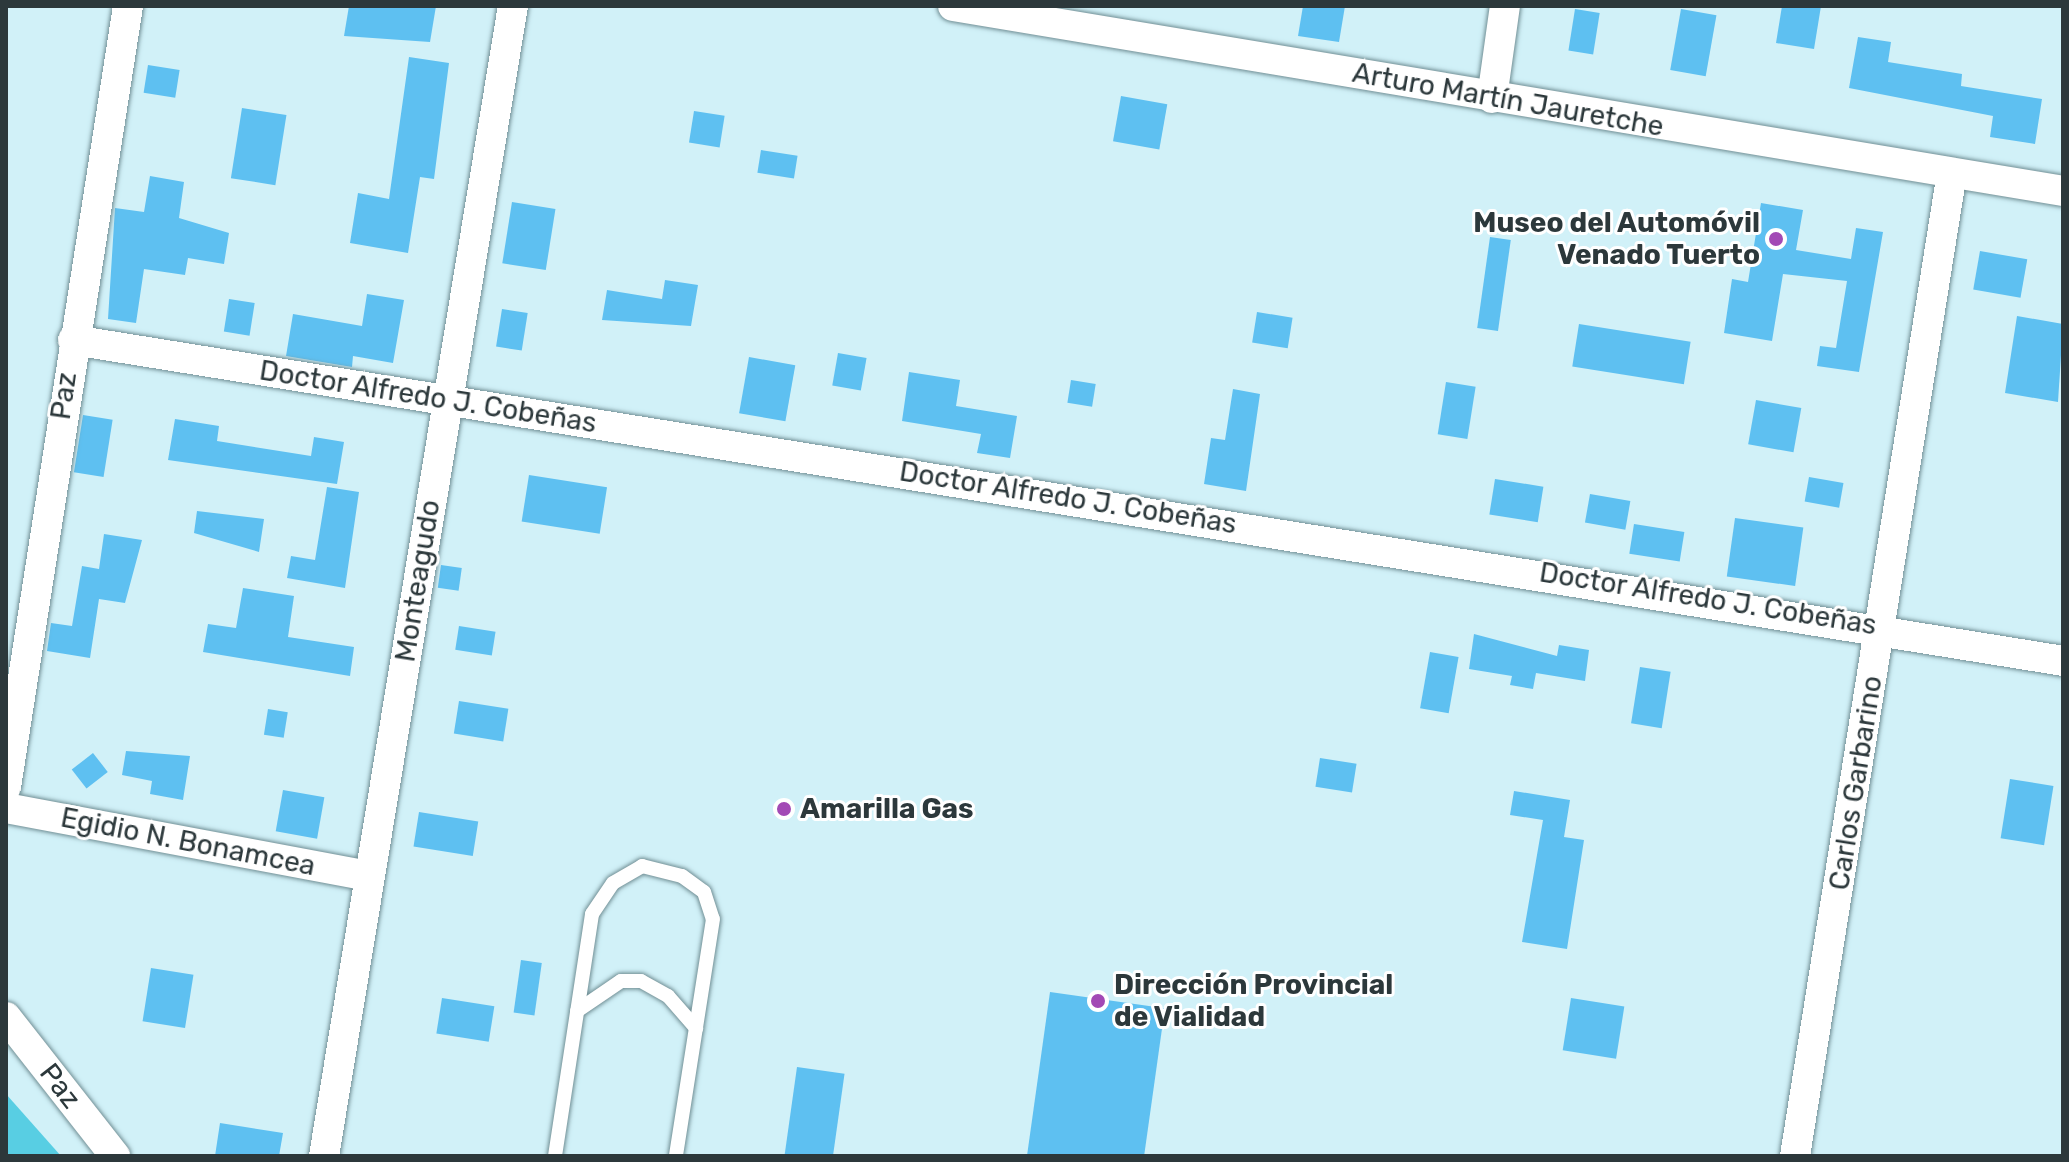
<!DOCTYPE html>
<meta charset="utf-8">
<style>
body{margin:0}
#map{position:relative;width:2069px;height:1162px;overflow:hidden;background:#d1f1f8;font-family:Rubik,sans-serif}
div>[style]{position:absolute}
.green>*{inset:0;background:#58cee3}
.building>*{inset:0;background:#5ec0f1;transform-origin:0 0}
.roads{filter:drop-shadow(0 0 2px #718f95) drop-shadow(0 0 2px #718f95)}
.service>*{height:14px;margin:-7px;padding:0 7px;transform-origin:7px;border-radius:7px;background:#fff}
.minor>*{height:30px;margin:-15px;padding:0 15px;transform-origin:15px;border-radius:15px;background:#fff}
.dots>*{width:22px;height:22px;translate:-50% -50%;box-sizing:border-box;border:4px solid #fff;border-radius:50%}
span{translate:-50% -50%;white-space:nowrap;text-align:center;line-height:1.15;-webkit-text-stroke:6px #fff;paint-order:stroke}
.street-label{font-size:28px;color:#2c383b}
.poi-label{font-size:28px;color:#2c383b;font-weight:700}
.right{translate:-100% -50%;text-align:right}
.left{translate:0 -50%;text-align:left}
.frame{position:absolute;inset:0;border:8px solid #2c383b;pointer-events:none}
</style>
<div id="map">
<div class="green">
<div style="clip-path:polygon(6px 1094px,61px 1156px,6px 1156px)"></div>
</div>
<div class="building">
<div style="clip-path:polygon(349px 6px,436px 6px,430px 42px,344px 36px)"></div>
<div style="clip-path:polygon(1303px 6px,1345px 6px,1339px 42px,1298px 36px)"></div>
<div style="clip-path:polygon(1782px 6px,1821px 6px,1814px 49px,1776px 43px)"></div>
<div style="left:1575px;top:9px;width:25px;height:42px;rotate:9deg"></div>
<div style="left:1681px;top:9px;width:36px;height:62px;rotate:10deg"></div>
<div style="clip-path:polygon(1858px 37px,1891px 42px,1888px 62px,1962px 74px,1961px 86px,2042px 99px,2035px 144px,1990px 137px,1993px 116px,1849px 88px)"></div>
<div style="clip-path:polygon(409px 57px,449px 63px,434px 179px,420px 177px,408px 253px,350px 243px,358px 193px,389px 199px)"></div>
<div style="left:148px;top:65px;width:32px;height:28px;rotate:9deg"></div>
<div style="left:1121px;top:96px;width:47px;height:46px;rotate:10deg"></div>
<div style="left:242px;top:108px;width:45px;height:71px;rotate:9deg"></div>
<div style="left:694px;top:111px;width:31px;height:32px;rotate:9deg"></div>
<div style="left:761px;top:150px;width:37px;height:23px;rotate:9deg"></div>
<div style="clip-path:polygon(150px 176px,184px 182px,179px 218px,229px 233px,224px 264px,188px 258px,185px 275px,144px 269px,136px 323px,108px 319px,115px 208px,144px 212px)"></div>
<div style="left:512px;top:202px;width:44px;height:62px;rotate:9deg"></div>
<div style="clip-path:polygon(1761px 203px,1803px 210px,1796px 250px,1851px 259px,1856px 228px,1883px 232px,1859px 372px,1817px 366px,1820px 346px,1836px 348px,1847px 281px,1783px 274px,1772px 341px,1724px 333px,1732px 279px,1748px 282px)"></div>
<div style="left:1490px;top:237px;width:21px;height:92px;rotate:8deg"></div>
<div style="left:1980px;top:251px;width:48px;height:39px;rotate:10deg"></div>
<div style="clip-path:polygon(665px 280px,698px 285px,691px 326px,602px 320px,607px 290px,662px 299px)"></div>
<div style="clip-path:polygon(367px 294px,404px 300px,393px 363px,353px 356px,352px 367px,286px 356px,293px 314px,362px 326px)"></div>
<div style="left:229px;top:299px;width:26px;height:33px;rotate:9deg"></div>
<div style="left:502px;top:309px;width:26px;height:38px;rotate:9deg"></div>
<div style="left:1257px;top:312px;width:36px;height:31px;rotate:9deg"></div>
<div style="clip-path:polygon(2017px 316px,2063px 324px,2058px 402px,2005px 393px)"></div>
<div style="left:1579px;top:324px;width:113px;height:43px;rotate:9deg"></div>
<div style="left:838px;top:353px;width:29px;height:33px;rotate:10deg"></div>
<div style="left:749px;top:357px;width:47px;height:57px;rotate:10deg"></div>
<div style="clip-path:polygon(909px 372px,960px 380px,956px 406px,1017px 416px,1010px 458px,977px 453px,981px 434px,902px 421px)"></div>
<div style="left:1071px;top:380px;width:25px;height:23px;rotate:9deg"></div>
<div style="left:1446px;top:382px;width:30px;height:53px;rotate:9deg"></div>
<div style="clip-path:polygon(1233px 389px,1260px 394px,1246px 491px,1204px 484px,1211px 438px,1225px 440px)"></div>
<div style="left:1756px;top:400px;width:46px;height:45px;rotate:10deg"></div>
<div style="left:83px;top:415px;width:30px;height:58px;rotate:9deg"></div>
<div style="clip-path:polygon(175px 419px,219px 426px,217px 441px,311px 456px,314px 437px,344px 442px,337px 484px,168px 460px)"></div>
<div style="left:529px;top:475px;width:79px;height:47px;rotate:9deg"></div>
<div style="left:1809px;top:477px;width:35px;height:25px;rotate:10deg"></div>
<div style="left:1495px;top:479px;width:49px;height:36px;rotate:9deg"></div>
<div style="clip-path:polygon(327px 487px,359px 492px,345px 588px,287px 578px,291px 556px,315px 560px)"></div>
<div style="left:1590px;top:494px;width:41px;height:29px;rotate:10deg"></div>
<div style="clip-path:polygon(197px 511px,264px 519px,259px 552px,194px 533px)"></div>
<div style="left:1735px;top:518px;width:69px;height:59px;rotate:8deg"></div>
<div style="left:1634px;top:524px;width:51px;height:30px;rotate:9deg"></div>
<div style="clip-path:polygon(104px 534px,142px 540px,125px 603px,99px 599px,90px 658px,47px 651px,51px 623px,72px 626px,82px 566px,99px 569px)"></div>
<div style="left:441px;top:565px;width:21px;height:23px;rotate:8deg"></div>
<div style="clip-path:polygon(243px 588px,294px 596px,288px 637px,354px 647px,350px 676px,203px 652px,208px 624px,236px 628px)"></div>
<div style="left:459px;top:626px;width:37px;height:24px;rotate:9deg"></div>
<div style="clip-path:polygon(1474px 634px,1557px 656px,1559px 645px,1589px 650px,1585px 681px,1536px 673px,1533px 689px,1510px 685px,1512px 676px,1469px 669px)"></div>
<div style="left:1430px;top:652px;width:29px;height:57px;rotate:10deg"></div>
<div style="left:1640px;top:667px;width:31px;height:57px;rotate:9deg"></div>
<div style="left:459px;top:701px;width:50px;height:33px;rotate:9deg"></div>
<div style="left:268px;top:709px;width:20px;height:26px;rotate:9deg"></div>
<div style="clip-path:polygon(126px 751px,190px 756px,183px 800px,150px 794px,152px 781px,122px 775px)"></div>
<div style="left:93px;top:753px;width:24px;height:27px;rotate:52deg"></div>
<div style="left:1320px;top:758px;width:37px;height:29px;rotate:9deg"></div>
<div style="left:2010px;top:779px;width:44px;height:60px;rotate:9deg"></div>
<div style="left:283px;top:790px;width:42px;height:42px;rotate:10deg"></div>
<div style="clip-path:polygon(1514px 791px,1570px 800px,1564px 837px,1584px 840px,1567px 949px,1522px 942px,1543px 820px,1510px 815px)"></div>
<div style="left:419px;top:812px;width:60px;height:35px;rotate:9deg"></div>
<div style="left:521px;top:960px;width:21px;height:53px;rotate:8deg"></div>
<div style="left:151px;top:968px;width:43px;height:54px;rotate:9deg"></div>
<div style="left:1050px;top:992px;width:116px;height:166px;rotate:8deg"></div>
<div style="left:442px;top:998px;width:53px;height:36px;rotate:9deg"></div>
<div style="left:1571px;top:998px;width:54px;height:53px;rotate:9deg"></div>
<div style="left:797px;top:1067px;width:48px;height:90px;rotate:8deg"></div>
<div style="clip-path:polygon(220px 1123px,283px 1133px,279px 1156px,215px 1156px)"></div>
</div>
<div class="roads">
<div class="service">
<div style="left:577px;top:1011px;width:53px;rotate:-34.3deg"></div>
<div style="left:621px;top:981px;width:20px"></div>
<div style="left:641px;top:981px;width:31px;rotate:29deg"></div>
<div style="left:668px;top:996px;width:43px;rotate:48.8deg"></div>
<div style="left:555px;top:1156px;width:245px;rotate:-81.3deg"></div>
<div style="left:592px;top:914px;width:37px;rotate:-56deg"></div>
<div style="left:613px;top:883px;width:34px;rotate:-30deg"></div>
<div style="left:642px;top:866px;width:41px;rotate:14deg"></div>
<div style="left:682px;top:876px;width:27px;rotate:36deg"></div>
<div style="left:704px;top:892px;width:28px;rotate:72deg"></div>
<div style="left:713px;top:919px;width:240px;rotate:98.9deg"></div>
</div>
<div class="minor">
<div style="left:953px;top:6px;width:1125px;rotate:9.46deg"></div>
<div style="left:1492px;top:98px;width:93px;rotate:-82deg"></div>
<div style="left:73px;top:340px;width:2016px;rotate:9.16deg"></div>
<div style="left:6px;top:787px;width:790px;rotate:-81.12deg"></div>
<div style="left:6px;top:808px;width:369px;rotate:10.6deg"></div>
<div style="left:6px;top:1017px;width:177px;rotate:51.9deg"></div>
<div style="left:324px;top:1156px;width:1165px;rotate:-80.67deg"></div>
<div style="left:1795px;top:1156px;width:995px;rotate:-80.93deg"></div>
</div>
</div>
<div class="dots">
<div style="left:1776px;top:239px;background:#a249b5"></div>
<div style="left:784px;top:809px;background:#a249b5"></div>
<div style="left:1098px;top:1001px;background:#a249b5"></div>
</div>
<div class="street-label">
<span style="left:1508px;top:100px;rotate:10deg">Arturo Martín Jauretche</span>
<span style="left:64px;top:396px;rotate:-82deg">Paz</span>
<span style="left:428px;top:397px;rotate:9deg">Doctor Alfredo J. Cobeñas</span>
<span style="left:1068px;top:498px;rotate:9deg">Doctor Alfredo J. Cobeñas</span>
<span style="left:418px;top:581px;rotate:-81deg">Monteagudo</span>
<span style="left:1708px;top:599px;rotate:9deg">Doctor Alfredo J. Cobeñas</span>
<span style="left:1856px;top:783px;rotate:-81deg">Carlos Garbarino</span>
<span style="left:188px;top:842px;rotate:11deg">Egidio N. Bonamcea</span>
<span style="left:60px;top:1086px;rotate:52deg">Paz</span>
</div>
<div class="poi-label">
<span class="right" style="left:1760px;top:239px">Museo del Automóvil<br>Venado Tuerto</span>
<span class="left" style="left:800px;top:809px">Amarilla Gas</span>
<span class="left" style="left:1114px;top:1001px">Dirección Provincial<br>de Vialidad</span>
</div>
<div class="frame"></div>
</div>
